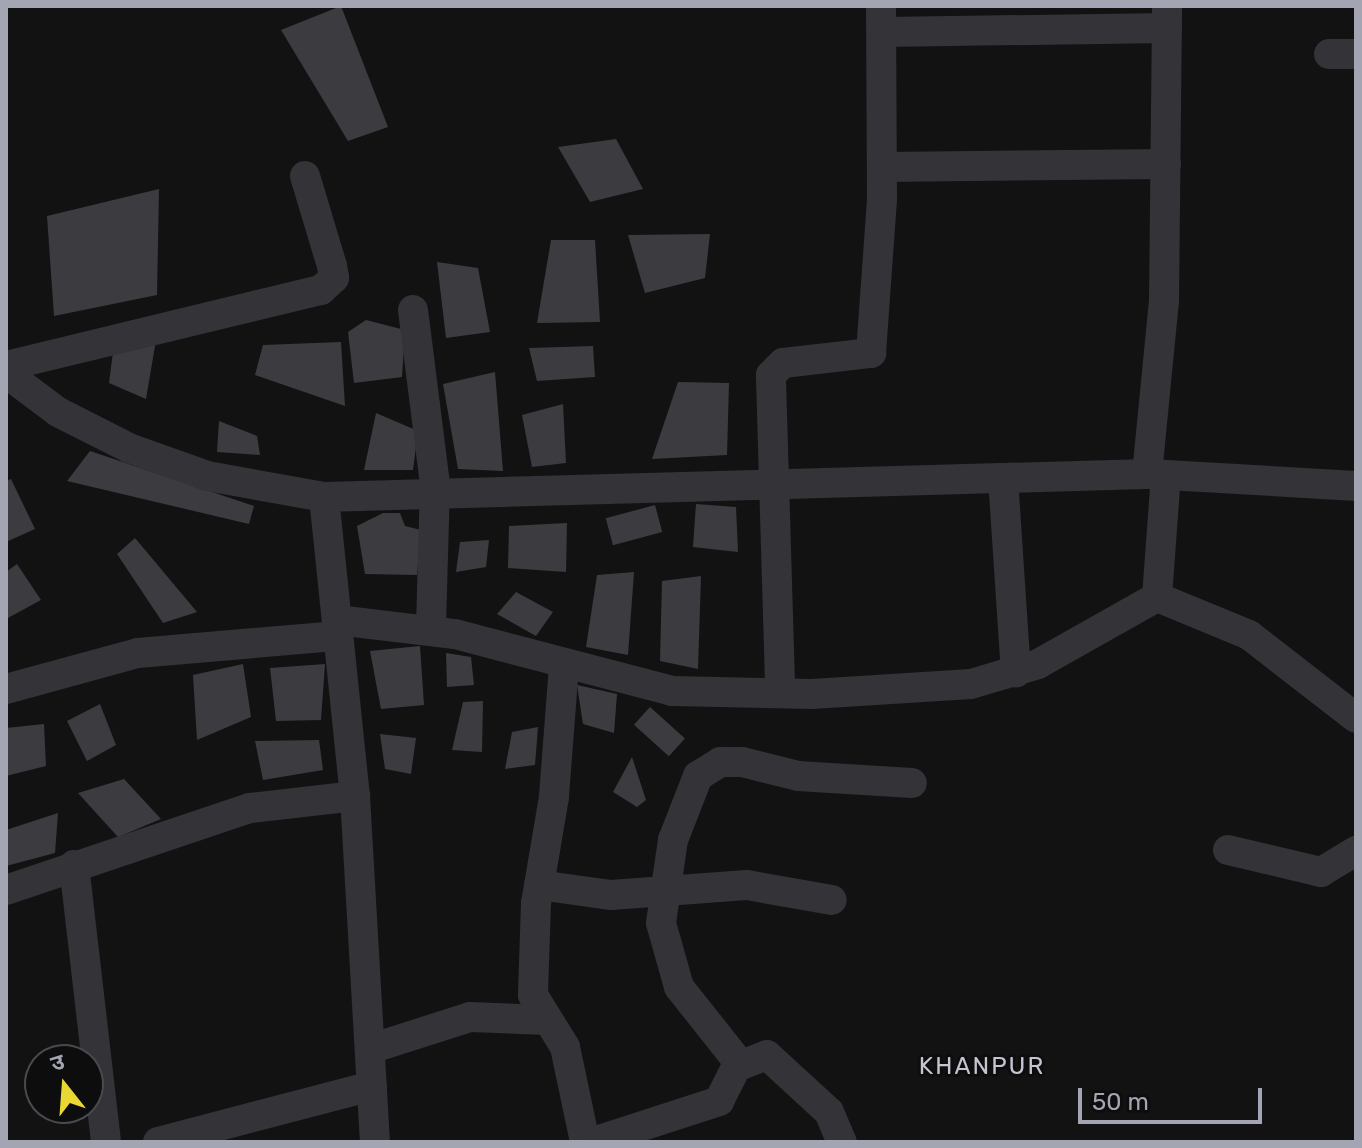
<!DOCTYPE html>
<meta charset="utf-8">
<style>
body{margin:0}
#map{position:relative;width:1362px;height:1148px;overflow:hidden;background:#121213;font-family:Rubik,"Noto Sans Devanagari",sans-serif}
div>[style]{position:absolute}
.building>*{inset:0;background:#3c3c40;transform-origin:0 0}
.minor>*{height:30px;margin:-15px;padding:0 15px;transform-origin:15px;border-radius:15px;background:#333338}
span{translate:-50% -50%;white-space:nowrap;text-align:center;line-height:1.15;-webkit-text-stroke:6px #0d0d0e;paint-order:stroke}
.quarter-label{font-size:24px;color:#c4c5d0;letter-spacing:2px}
.frame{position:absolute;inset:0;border:8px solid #a4a5b3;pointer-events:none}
.north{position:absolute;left:24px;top:1044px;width:80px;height:80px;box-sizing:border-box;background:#0d0d0e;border:2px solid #494a50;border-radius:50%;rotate:343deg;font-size:22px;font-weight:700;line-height:32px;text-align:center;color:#a4a5b3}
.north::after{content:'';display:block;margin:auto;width:28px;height:36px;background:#e9d834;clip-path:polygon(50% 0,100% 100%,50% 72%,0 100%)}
.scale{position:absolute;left:1078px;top:1088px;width:184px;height:36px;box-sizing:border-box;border:4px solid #a4a5b3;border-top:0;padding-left:10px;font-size:24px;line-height:28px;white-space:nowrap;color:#a4a5b3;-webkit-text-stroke:6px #0d0d0e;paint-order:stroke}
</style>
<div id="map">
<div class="building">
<div style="clip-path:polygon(341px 6px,388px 127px,348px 141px,281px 30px)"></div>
<div style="clip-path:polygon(616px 139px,643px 189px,590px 202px,558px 147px)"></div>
<div style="clip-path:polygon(159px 189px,157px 295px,54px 316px,47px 216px)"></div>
<div style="clip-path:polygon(710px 234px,705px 278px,645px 293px,628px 235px)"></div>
<div style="clip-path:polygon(551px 240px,595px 240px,600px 322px,537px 323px)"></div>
<div style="clip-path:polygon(437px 262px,478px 268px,490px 332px,446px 338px)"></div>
<div style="clip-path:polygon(366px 320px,405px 330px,402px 377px,354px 383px,348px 332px)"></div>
<div style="clip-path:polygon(156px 340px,146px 399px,109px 383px,113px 352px)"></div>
<div style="clip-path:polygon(341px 342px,345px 406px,255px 375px,263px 345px)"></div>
<div style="clip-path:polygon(593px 346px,595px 377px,537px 381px,529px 348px)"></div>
<div style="clip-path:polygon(495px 372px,503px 471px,458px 469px,443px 384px)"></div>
<div style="clip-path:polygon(678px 382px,729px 383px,727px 455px,652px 459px)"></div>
<div style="clip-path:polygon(563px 404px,566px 463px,532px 467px,522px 415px)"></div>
<div style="clip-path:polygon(376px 413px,418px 431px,413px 470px,364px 470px)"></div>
<div style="clip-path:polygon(219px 421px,257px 436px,260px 455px,217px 452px)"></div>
<div style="clip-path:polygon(90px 451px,254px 506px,249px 524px,67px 481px)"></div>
<div style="clip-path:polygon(11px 479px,35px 529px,6px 542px,6px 481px)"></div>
<div style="clip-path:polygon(696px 504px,736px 507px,738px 552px,693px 547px)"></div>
<div style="left:655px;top:505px;width:28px;height:51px;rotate:75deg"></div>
<div style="clip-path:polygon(383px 513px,400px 513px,405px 526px,421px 530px,417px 575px,365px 574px,357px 526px)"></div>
<div style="clip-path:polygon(567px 523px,566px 572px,508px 568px,509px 526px)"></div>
<div style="clip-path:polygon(135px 538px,197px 612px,163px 623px,117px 554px)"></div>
<div style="clip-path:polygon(489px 540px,486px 567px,456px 572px,460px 542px)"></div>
<div style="clip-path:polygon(17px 564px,41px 600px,6px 619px,6px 572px)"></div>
<div style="clip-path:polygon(634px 572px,628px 655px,586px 647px,597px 575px)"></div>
<div style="clip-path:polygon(701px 576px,698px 669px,660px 661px,662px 581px)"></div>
<div style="clip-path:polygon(516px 592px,553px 612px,536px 636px,497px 614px)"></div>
<div style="clip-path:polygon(420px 646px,424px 705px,381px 709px,370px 651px)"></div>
<div style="clip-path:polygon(446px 653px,471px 657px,474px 685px,447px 687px)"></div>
<div style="clip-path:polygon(243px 664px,251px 717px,197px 740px,193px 675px)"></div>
<div style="clip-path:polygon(325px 664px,321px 720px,276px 721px,270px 668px)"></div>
<div style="clip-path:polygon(577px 685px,617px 694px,614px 733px,583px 724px)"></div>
<div style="clip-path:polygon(483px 701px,482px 752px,452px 750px,463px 702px)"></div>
<div style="clip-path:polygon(100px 704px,116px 745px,87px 761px,67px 721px)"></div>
<div style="left:650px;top:707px;width:47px;height:24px;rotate:42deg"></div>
<div style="clip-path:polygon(44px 724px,46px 766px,6px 776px,6px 728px)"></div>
<div style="clip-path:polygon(538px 727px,535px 765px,505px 769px,512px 732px)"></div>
<div style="clip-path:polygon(380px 734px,416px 738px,411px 774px,385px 769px)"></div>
<div style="clip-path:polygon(319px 740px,323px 770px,263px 780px,255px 741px)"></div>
<div style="clip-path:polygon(632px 757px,646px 800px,637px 807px,613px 792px)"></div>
<div style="clip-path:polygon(124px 779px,161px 819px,118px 837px,78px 793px)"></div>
<div style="clip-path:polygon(58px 813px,55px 853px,6px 866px,6px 830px)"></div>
</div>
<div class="minor">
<div style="left:883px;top:32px;width:284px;rotate:-0.8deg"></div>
<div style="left:1329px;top:54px;width:27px"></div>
<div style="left:882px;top:167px;width:284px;rotate:-0.6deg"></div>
<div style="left:413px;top:310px;width:175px;rotate:82.8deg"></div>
<div style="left:435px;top:484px;width:145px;rotate:91.6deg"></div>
<div style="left:6px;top:366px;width:324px;rotate:-13.6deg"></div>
<div style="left:321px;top:290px;width:18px;rotate:-43deg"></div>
<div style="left:334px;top:278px;width:12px;rotate:-99deg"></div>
<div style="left:332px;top:266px;width:94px;rotate:-106.7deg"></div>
<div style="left:6px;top:373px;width:65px;rotate:36.9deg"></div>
<div style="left:58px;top:412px;width:80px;rotate:26.9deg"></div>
<div style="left:129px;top:448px;width:83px;rotate:19.7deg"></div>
<div style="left:207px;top:476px;width:119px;rotate:10.2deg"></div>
<div style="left:324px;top:497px;width:823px;rotate:-1.6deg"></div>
<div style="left:1147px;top:474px;width:174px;rotate:-84.4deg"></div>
<div style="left:1164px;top:301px;width:295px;rotate:-89.4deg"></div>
<div style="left:1149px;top:474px;width:207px;rotate:3.3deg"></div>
<div style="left:1003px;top:478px;width:195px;rotate:86.2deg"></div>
<div style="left:324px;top:497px;width:301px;rotate:84.1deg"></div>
<div style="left:355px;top:796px;width:347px;rotate:86.7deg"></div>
<div style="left:1157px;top:597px;width:100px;rotate:22.4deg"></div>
<div style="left:1249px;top:635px;width:135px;rotate:37.8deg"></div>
<div style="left:337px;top:620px;width:119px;rotate:6.8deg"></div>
<div style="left:455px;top:634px;width:224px;rotate:14.7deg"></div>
<div style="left:672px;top:691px;width:140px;rotate:1.2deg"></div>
<div style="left:812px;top:694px;width:159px;rotate:-3.6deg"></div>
<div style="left:971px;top:684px;width:70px;rotate:-16.6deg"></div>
<div style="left:1038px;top:664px;width:137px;rotate:-29.4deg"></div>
<div style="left:1157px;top:597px;width:122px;rotate:-85.8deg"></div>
<div style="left:564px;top:666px;width:131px;rotate:94.4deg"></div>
<div style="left:554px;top:797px;width:108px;rotate:99.6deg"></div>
<div style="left:536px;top:903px;width:92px;rotate:91.9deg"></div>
<div style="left:533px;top:995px;width:61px;rotate:58.4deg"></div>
<div style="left:565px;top:1047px;width:97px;rotate:78.1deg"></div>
<div style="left:780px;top:683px;width:308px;rotate:-91.7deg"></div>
<div style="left:771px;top:375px;width:17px;rotate:-45deg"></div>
<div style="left:783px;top:363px;width:89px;rotate:-6.5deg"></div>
<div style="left:871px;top:353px;width:155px;rotate:-85.9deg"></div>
<div style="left:882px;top:198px;width:192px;rotate:-90.3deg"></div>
<div style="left:6px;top:689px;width:137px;rotate:-15.3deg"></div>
<div style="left:138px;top:653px;width:201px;rotate:-4.9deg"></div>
<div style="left:1228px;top:850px;width:96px;rotate:13.3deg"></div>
<div style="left:1321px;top:872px;width:41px;rotate:-31deg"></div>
<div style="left:74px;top:865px;width:279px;rotate:83.4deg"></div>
<div style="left:539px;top:885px;width:73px;rotate:7.9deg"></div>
<div style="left:611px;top:895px;width:136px;rotate:-4.2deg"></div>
<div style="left:747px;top:885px;width:86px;rotate:10deg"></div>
<div style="left:6px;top:890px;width:257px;rotate:-18.6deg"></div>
<div style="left:250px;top:808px;width:106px;rotate:-6.5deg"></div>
<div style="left:370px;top:1049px;width:105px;rotate:-17.7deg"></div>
<div style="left:470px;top:1017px;width:76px;rotate:2.3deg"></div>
<div style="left:740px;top:1064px;width:98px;rotate:-128.4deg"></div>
<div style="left:679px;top:987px;width:66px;rotate:-105.7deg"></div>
<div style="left:661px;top:923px;width:84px;rotate:-81.8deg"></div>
<div style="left:673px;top:840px;width:69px;rotate:-68.7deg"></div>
<div style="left:698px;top:776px;width:26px;rotate:-32deg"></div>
<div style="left:720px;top:762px;width:22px"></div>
<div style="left:742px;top:762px;width:58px;rotate:14deg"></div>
<div style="left:798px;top:776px;width:114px;rotate:3.5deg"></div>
<div style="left:158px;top:1142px;width:221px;rotate:-14.7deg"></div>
<div style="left:593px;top:1142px;width:133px;rotate:-18deg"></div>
<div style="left:719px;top:1101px;width:38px;rotate:-63deg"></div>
<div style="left:736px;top:1067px;width:33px;rotate:-21deg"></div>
<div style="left:767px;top:1055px;width:84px;rotate:42.6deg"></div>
<div style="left:829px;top:1112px;width:33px;rotate:67deg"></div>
</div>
<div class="quarter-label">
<span style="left:982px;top:1067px">KHANPUR</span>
</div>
<div class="frame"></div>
<div class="north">उ</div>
<div class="scale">50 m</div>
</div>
